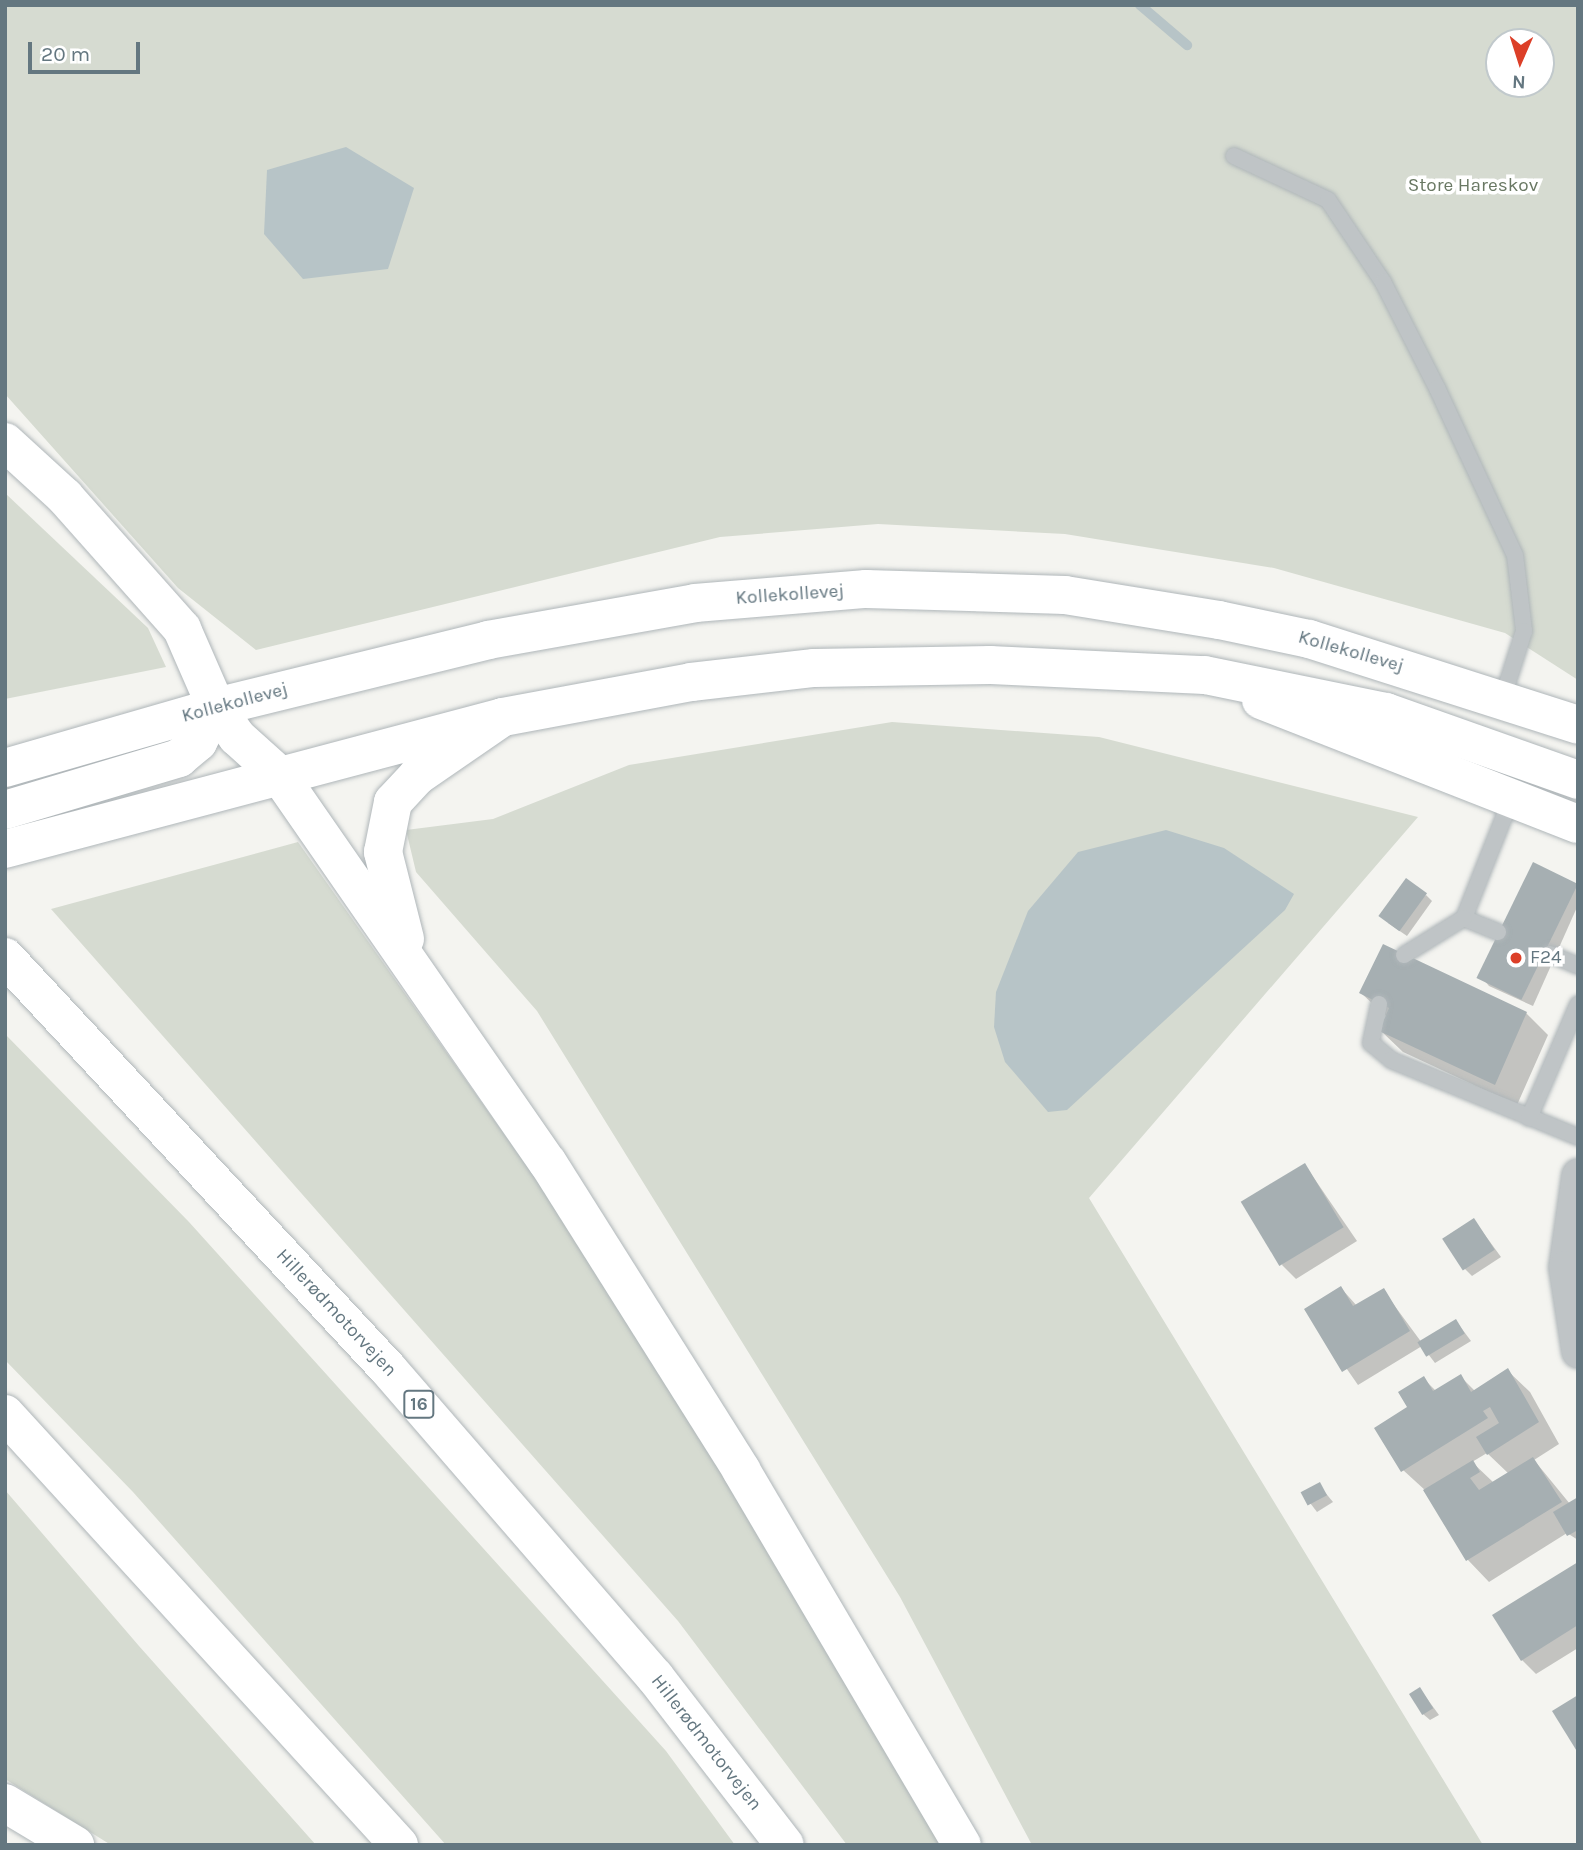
<!DOCTYPE html>
<meta charset="utf-8">
<style>
body{margin:0}
#map{position:relative;width:1583px;height:1850px;overflow:hidden;background:#f4f4f0;font-family:Karla,sans-serif}
div>[style]{position:absolute}
.green>*{inset:0;background:#d6dbd1}
.water>*{inset:0;background:#b7c4c7}
.shadow>*{inset:0;background:#0003}
.stream>*{height:10px;margin:-5px;padding:0 5px;transform-origin:5px;border-radius:5px;background:#b7c4c7}
.building>*{inset:0;background:#a6afb2;transform-origin:0 0}
.roads{filter:drop-shadow(0 0 2px #afb6b9) drop-shadow(0 0 2px #afb6b9)}
.lane>*{height:16px;margin:-8px;padding:0 8px;transform-origin:8px;border-radius:8px;background:#bfc4c6}
.street>*{height:33px;margin:-16.5px;padding:0 16.5px;transform-origin:16.5px;border-radius:16.5px;background:#bfc4c6}
.secondary>*{height:38px;margin:-19px;padding:0 19px;transform-origin:19px;border-radius:19px;background:#fff}
.highway>*{height:38px;margin:-19px;padding:0 19px;transform-origin:19px;border-radius:19px;background:#fff}
.dots>*{width:19px;height:19px;translate:-50% -50%;box-sizing:border-box;border:4px solid #fff;border-radius:50%}
span{translate:-50% -50%;white-space:nowrap;text-align:center;line-height:1.15;-webkit-text-stroke:7px #fff;paint-order:stroke}
.shield-label span{padding:2px 5px;background:#fff;border:2px solid;border-radius:5px;-webkit-text-stroke-width:0}
.shield-label{font-size:18px;color:#647780;font-weight:700}
.park-label{font-size:19px;color:#697863}
.street-label{font-size:19px;color:#647780}
.poi-label{font-size:19px;color:#647780}
.left{translate:0 -50%;text-align:left}
.frame{position:absolute;inset:0;border:7px solid #647780;pointer-events:none}
.north{position:absolute;left:1485px;top:28px;width:70px;height:70px;box-sizing:border-box;background:#fff;border:2px solid #c1c9cc;border-radius:50%;rotate:183deg;font-size:19px;font-weight:700;line-height:28px;text-align:center;color:#647780}
.north::after{content:'';display:block;margin:auto;width:24px;height:32px;background:#dc3f28;clip-path:polygon(50% 0,100% 100%,50% 72%,0 100%)}
.scale{position:absolute;left:28px;top:42px;width:112px;height:32px;box-sizing:border-box;border:4px solid #647780;border-top:0;padding-left:9px;font-size:21px;line-height:24px;white-space:nowrap;color:#647780;-webkit-text-stroke:5px #fff;paint-order:stroke}
</style>
<div id="map">
<div class="green">
<div style="clip-path:polygon(evenodd,5px 5px,1578px 5px,1578px 680px,1505px 633px,1274px 568px,1065px 534px,878px 524px,720px 537px,256px 650px,178px 588px,5px 394px,5px 5px,1499px 42px,1541px 42px,1541px 84px,1499px 84px,1499px 42px)"></div>
<div style="clip-path:polygon(5px 493px,148px 628px,166px 667px,5px 699px)"></div>
<div style="clip-path:polygon(892px 722px,1099px 737px,1418px 817px,1089px 1198px,1483px 1845px,1032px 1845px,900px 1597px,537px 1011px,416px 872px,406px 830px,493px 819px,629px 765px)"></div>
<div style="clip-path:polygon(298px 842px,741px 1470px,945px 1845px,847px 1845px,678px 1621px,51px 909px)"></div>
<div style="clip-path:polygon(5px 1034px,189px 1222px,666px 1751px,735px 1845px,446px 1845px,133px 1492px,5px 1360px)"></div>
<div style="clip-path:polygon(5px 1490px,139px 1646px,316px 1845px,111px 1845px,5px 1779px)"></div>
</div>
<div class="water">
<div style="clip-path:polygon(346px 147px,414px 188px,388px 269px,303px 279px,264px 234px,267px 170px)"></div>
<div style="clip-path:polygon(1166px 830px,1224px 848px,1294px 894px,1285px 910px,1067px 1110px,1048px 1112px,1005px 1062px,994px 1027px,996px 992px,1028px 911px,1078px 852px)"></div>
</div>
<div class="shadow">
<div style="clip-path:polygon(1577px 884px,1578px 905px,1533px 1006px,1489px 986px,1483px 979px)"></div>
<div style="clip-path:polygon(1426px 895px,1432px 901px,1407px 936px,1388px 923px)"></div>
<div style="clip-path:polygon(1361px 993px,1526px 1013px,1548px 1035px,1517px 1105px,1403px 1052px,1381px 1031px,1387px 1017px)"></div>
<div style="clip-path:polygon(1305px 1165px,1357px 1241px,1296px 1279px,1282px 1265px)"></div>
<div style="clip-path:polygon(1474px 1220px,1501px 1257px,1472px 1276px,1465px 1269px)"></div>
<div style="clip-path:polygon(1341px 1288px,1357px 1306px,1383px 1290px,1422px 1343px,1456px 1321px,1471px 1341px,1435px 1363px,1422px 1346px,1358px 1385px,1306px 1310px)"></div>
<div style="clip-path:polygon(evenodd,1508px 1371px,1530px 1392px,1559px 1444px,1534px 1460px,1570px 1504px,1578px 1499px,1578px 1540px,1567px 1533px,1489px 1582px,1468px 1560px,1426px 1491px,1403px 1470px,1410px 1408px,1423px 1378px,1436px 1391px,1460px 1376px,1475px 1391px,1508px 1371px,1487px 1453px,1509px 1474px,1494px 1483px,1472px 1462px,1487px 1453px)"></div>
<div style="clip-path:polygon(1319px 1485px,1333px 1502px,1317px 1512px,1304px 1495px)"></div>
<div style="clip-path:polygon(1578px 1564px,1578px 1648px,1536px 1674px,1522px 1660px)"></div>
<div style="clip-path:polygon(1420px 1689px,1439px 1715px,1430px 1720px,1423px 1714px)"></div>
</div>
<div class="stream">
<div style="left:1140px;top:5px;width:62px;rotate:40.4deg"></div>
</div>
<div class="building">
<div style="left:1533px;top:862px;width:50px;height:129px;rotate:26deg"></div>
<div style="left:1406px;top:878px;width:26px;height:47px;rotate:36deg"></div>
<div style="clip-path:polygon(1383px 944px,1527px 1012px,1495px 1085px,1379px 1031px,1389px 1008px,1359px 993px)"></div>
<div style="left:1305px;top:1163px;width:75px;height:75px;rotate:59deg"></div>
<div style="left:1474px;top:1218px;width:38px;height:38px;rotate:57deg"></div>
<div style="clip-path:polygon(1341px 1286px,1353px 1306px,1384px 1288px,1410px 1331px,1342px 1372px,1304px 1309px)"></div>
<div style="left:1456px;top:1319px;width:17px;height:45px;rotate:59deg"></div>
<div style="clip-path:polygon(1508px 1368px,1539px 1422px,1487px 1455px,1476px 1437px,1499px 1423px,1490px 1407px,1483px 1411px,1488px 1418px,1401px 1472px,1374px 1428px,1407px 1407px,1398px 1392px,1424px 1376px,1433px 1391px,1461px 1374px,1471px 1392px)"></div>
<div style="clip-path:polygon(1533px 1457px,1562px 1502px,1466px 1561px,1423px 1490px,1473px 1460px,1480px 1472px,1470px 1478px,1479px 1490px)"></div>
<div style="left:1320px;top:1482px;width:15px;height:22px;rotate:62deg"></div>
<div style="clip-path:polygon(1578px 1497px,1578px 1530px,1567px 1536px,1553px 1512px)"></div>
<div style="clip-path:polygon(1578px 1562px,1578px 1625px,1521px 1661px,1492px 1615px)"></div>
<div style="left:1420px;top:1687px;width:25px;height:13px;rotate:58deg"></div>
<div style="clip-path:polygon(1578px 1695px,1578px 1753px,1552px 1711px)"></div>
</div>
<div class="roads">
<div class="lane">
<div style="left:1234px;top:156px;width:104px;rotate:25.1deg"></div>
<div style="left:1328px;top:200px;width:99px;rotate:56.1deg"></div>
<div style="left:1383px;top:282px;width:119px;rotate:63deg"></div>
<div style="left:1437px;top:388px;width:184px;rotate:65deg"></div>
<div style="left:1515px;top:555px;width:77px;rotate:83.2deg"></div>
<div style="left:1524px;top:631px;width:69px;rotate:107.7deg"></div>
<div style="left:1498px;top:932px;width:37px;rotate:-158deg"></div>
<div style="left:1464px;top:918px;width:128px;rotate:-68.4deg"></div>
<div style="left:1550px;top:954px;width:30px;rotate:23deg"></div>
<div style="left:1404px;top:955px;width:70px;rotate:-31.7deg"></div>
<div style="left:1379px;top:1004px;width:40px;rotate:102deg"></div>
<div style="left:1371px;top:1043px;width:26px;rotate:40deg"></div>
<div style="left:1391px;top:1060px;width:202px;rotate:22.4deg"></div>
<div style="left:1529px;top:1118px;width:124px;rotate:-66.7deg"></div>
</div>
<div class="street">
<div style="left:1578px;top:1175px;width:93px;rotate:98deg"></div>
<div style="left:1565px;top:1267px;width:85px;rotate:81.2deg"></div>
</div>
<div class="secondary">
<div style="left:1261px;top:700px;width:340px;rotate:21.4deg"></div>
<div style="left:216px;top:707px;width:37px;rotate:55deg"></div>
<div style="left:237px;top:737px;width:57px;rotate:42.1deg"></div>
<div style="left:5px;top:768px;width:220px;rotate:-16.1deg"></div>
<div style="left:216px;top:707px;width:280px;rotate:-13.8deg"></div>
<div style="left:488px;top:640px;width:210px;rotate:-10.1deg"></div>
<div style="left:695px;top:603px;width:172px;rotate:-4.7deg"></div>
<div style="left:866px;top:589px;width:199px;rotate:1.7deg"></div>
<div style="left:1065px;top:595px;width:156px;rotate:9.2deg"></div>
<div style="left:1219px;top:620px;width:92px;rotate:11.9deg"></div>
<div style="left:1309px;top:639px;width:282px;rotate:17.7deg"></div>
<div style="left:5px;top:810px;width:182px;rotate:-16.6deg"></div>
<div style="left:179px;top:758px;width:25px;rotate:-40deg"></div>
<div style="left:198px;top:742px;width:39px;rotate:-63deg"></div>
<div style="left:5px;top:849px;width:515px;rotate:-14.85deg"></div>
<div style="left:503px;top:717px;width:191px;rotate:-10.5deg"></div>
<div style="left:691px;top:682px;width:124px;rotate:-6.5deg"></div>
<div style="left:814px;top:668px;width:176px;rotate:-1deg"></div>
<div style="left:990px;top:665px;width:215px;rotate:2.7deg"></div>
<div style="left:1205px;top:675px;width:185px;rotate:11.6deg"></div>
<div style="left:1386px;top:712px;width:204px;rotate:19.5deg"></div>
</div>
<div class="highway">
<div style="left:5px;top:442px;width:81px;rotate:42.5deg"></div>
<div style="left:65px;top:497px;width:176px;rotate:48.4deg"></div>
<div style="left:182px;top:629px;width:85px;rotate:66.4deg"></div>
<div style="left:279px;top:775px;width:472px;rotate:55.3deg"></div>
<div style="left:548px;top:1163px;width:363px;rotate:57.8deg"></div>
<div style="left:741px;top:1470px;width:435px;rotate:59.5deg"></div>
<div style="left:405px;top:939px;width:90px;rotate:-104.2deg"></div>
<div style="left:383px;top:852px;width:51px;rotate:-78.7deg"></div>
<div style="left:393px;top:802px;width:35px;rotate:-47deg"></div>
<div style="left:417px;top:776px;width:104px;rotate:-34.5deg"></div>
<div style="left:5px;top:957px;width:564px;rotate:47.08deg"></div>
<div style="left:389px;top:1370px;width:406px;rotate:49.1deg"></div>
<div style="left:655px;top:1677px;width:212px;rotate:52.3deg"></div>
<div style="left:5px;top:1414px;width:584px;rotate:47.57deg"></div>
<div style="left:5px;top:1803px;width:82px;rotate:31deg"></div>
</div>
</div>
<div class="dots">
<div style="left:1516px;top:958px;background:#dc3f28"></div>
</div>
<div class="shield-label">
<span style="left:419px;top:1404px">16</span>
</div>
<div class="park-label">
<span style="left:1473px;top:186px">Store Hareskov</span>
</div>
<div class="street-label">
<span style="left:790px;top:595px;rotate:-4deg">Kollekollevej</span>
<span style="left:1351px;top:652px;rotate:16deg">Kollekollevej</span>
<span style="left:235px;top:703px;rotate:-15deg">Kollekollevej</span>
<span style="left:336px;top:1313px;rotate:47deg">Hillerødmotorvejen</span>
<span style="left:706px;top:1743px;rotate:52deg">Hillerødmotorvejen</span>
</div>
<div class="poi-label">
<span class="left" style="left:1530px;top:958px">F24</span>
</div>
<div class="frame"></div>
<div class="north">N</div>
<div class="scale">20 m</div>
</div>
